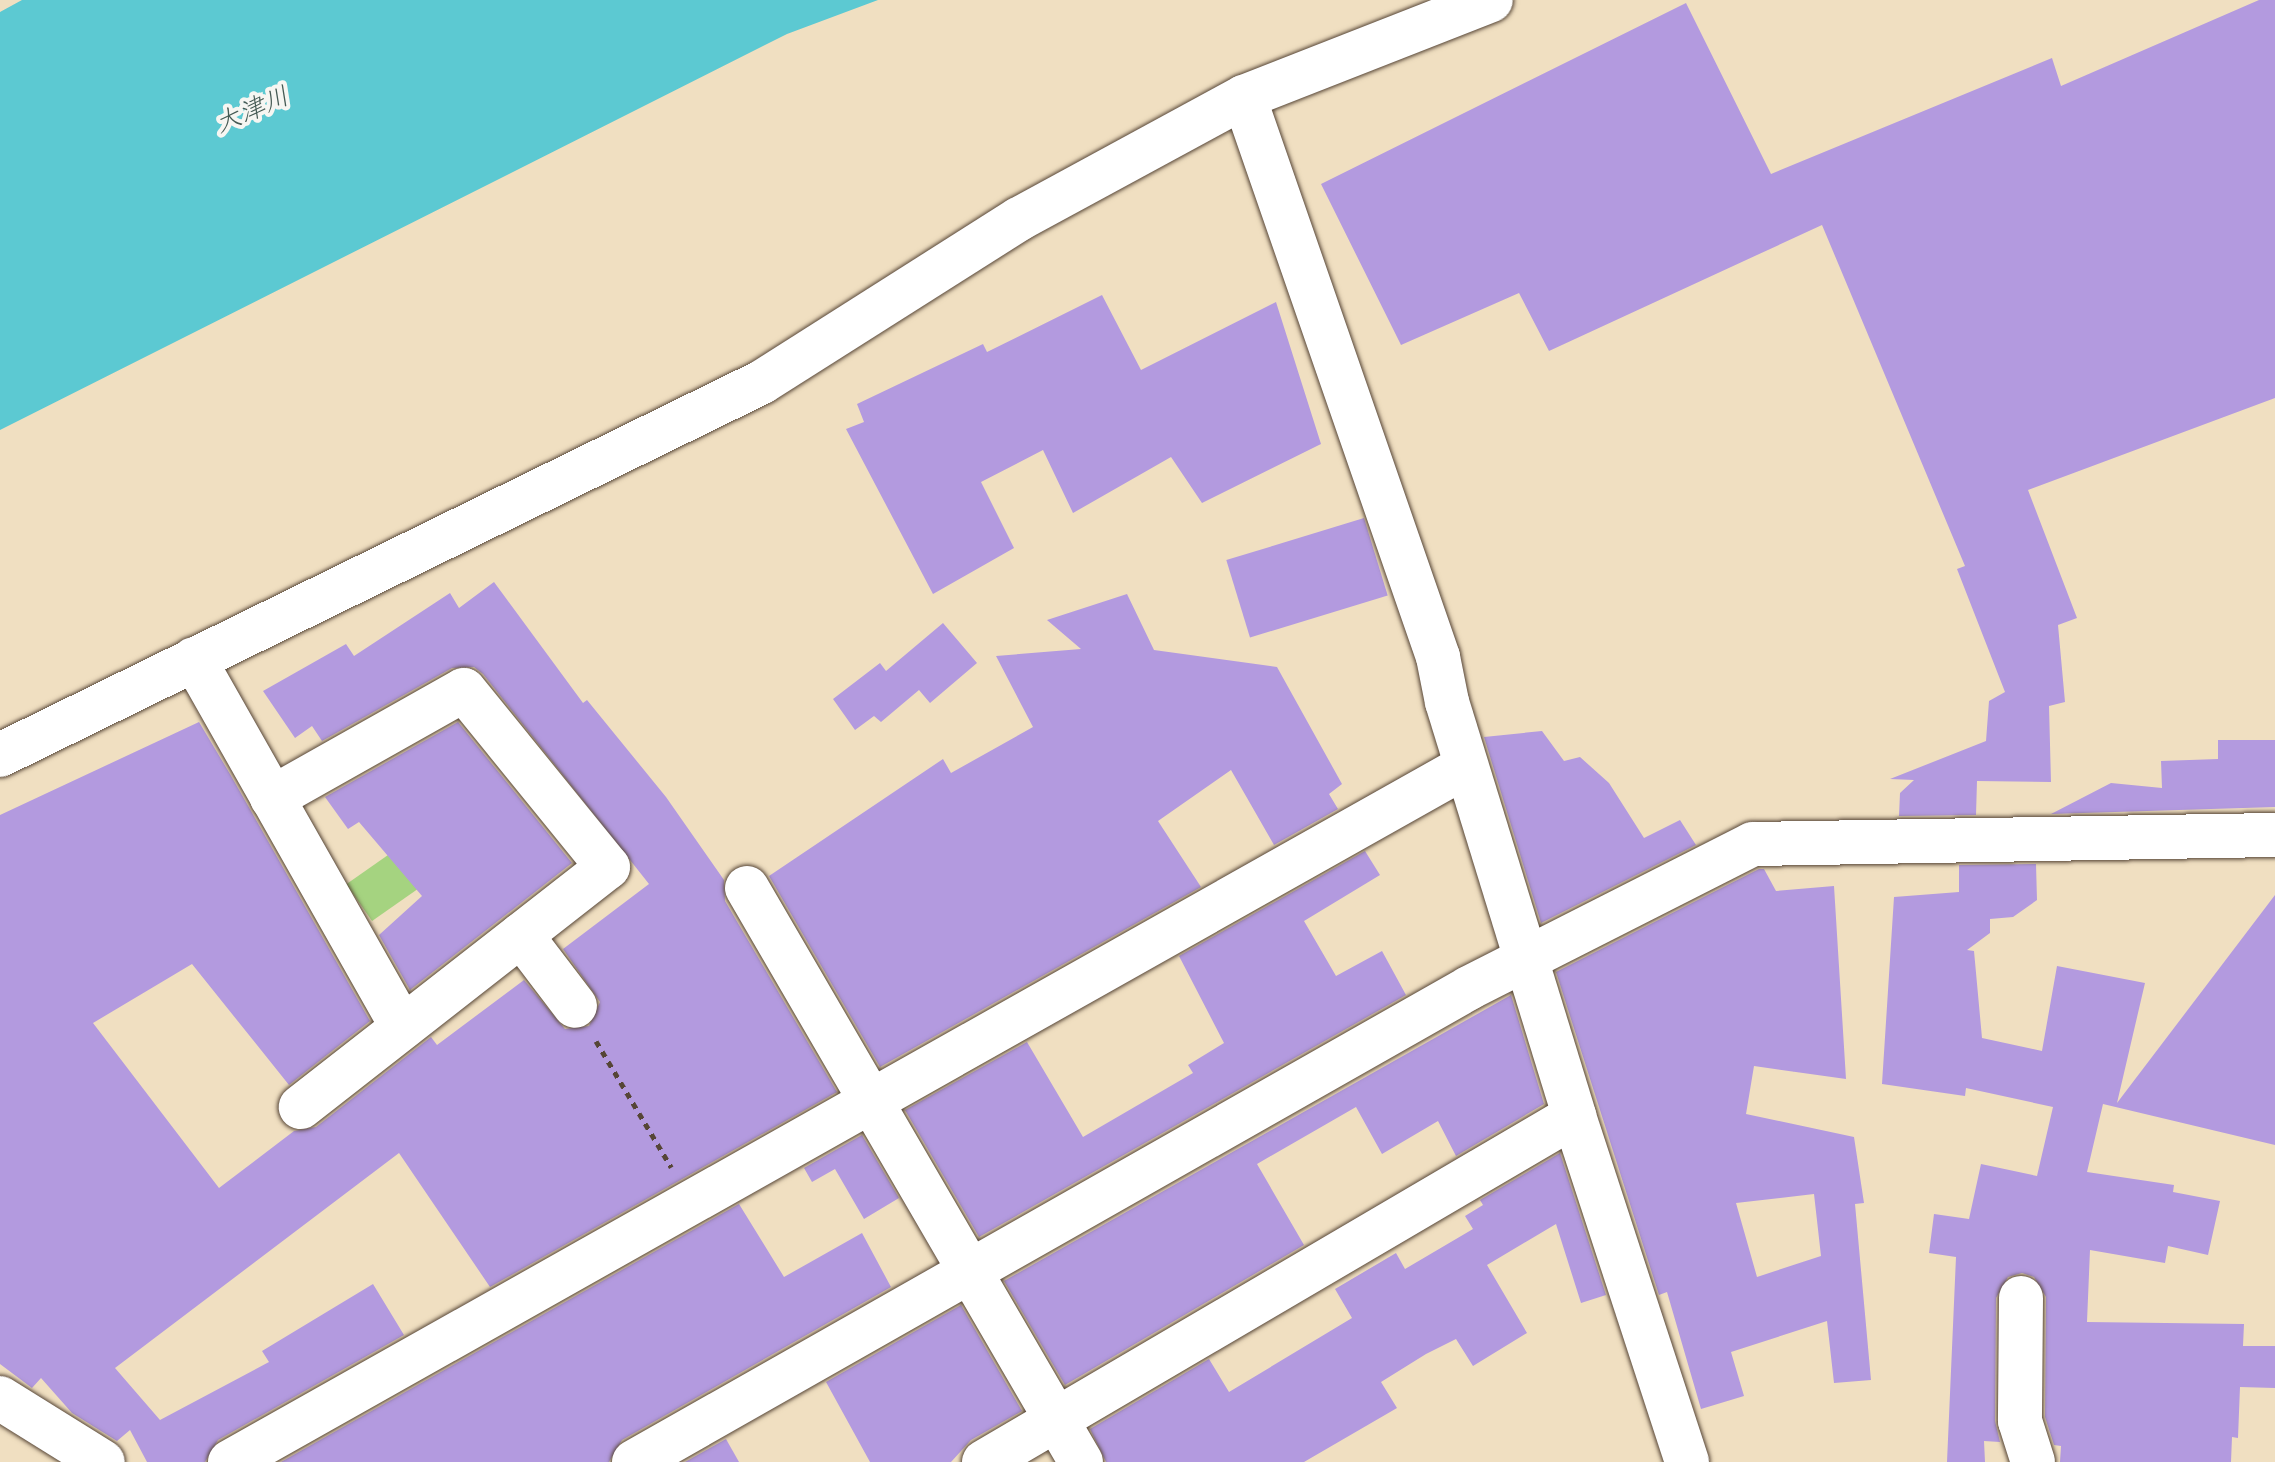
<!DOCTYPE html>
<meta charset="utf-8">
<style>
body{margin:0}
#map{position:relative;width:2275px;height:1462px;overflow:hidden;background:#f0dfc1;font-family:Itim,"Klee One",sans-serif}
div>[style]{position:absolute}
.green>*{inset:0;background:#a5d380;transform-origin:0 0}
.water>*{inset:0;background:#5cc9d2}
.building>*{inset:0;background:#b39adf;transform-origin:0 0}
.path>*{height:5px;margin-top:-2.5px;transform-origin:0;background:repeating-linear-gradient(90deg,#564536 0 6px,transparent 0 12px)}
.roads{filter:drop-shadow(0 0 2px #564536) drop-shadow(0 0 2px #564536)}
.minor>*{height:44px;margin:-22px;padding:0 22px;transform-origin:22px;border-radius:22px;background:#fff}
.tertiary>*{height:44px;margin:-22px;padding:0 22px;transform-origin:22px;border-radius:22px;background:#fff}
span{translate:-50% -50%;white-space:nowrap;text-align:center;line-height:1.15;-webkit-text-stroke:8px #f6f6f2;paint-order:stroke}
.water-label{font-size:26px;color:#455a54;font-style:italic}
</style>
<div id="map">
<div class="green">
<div style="left:438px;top:820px;width:45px;height:112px;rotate:55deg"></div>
</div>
<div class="water">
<div style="clip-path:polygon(22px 0,878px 0,787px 34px,0 430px,0 12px)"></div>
</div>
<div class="building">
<div style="clip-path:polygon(2259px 0,2275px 0,2275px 398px,2028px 490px,2077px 618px,2058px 625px,2065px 702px,2049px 706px,2051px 782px,1977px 781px,1976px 815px,1899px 816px,1900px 793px,1914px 780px,1890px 779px,1986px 741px,1989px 701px,2005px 692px,1957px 569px,1965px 566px,1822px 225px,1549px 351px,1519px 293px,1401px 345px,1321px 184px,1686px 3px,1771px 174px,2052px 58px,2061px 86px)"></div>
<div style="clip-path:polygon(1102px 295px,1141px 370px,1276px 302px,1321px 444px,1202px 503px,1171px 457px,1073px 513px,1043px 450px,981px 482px,1014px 548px,933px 594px,846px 429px,864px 422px,857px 404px,983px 344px,987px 352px)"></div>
<div style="left:1364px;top:518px;width:81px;height:144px;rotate:73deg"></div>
<div style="clip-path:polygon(494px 582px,583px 703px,587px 700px,666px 797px,724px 880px,725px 901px,837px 1092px,490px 1287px,399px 1153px,115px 1368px,160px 1420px,269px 1362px,262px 1351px,373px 1284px,404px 1335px,218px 1440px,205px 1462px,147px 1462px,130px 1430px,117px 1441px,72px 1413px,41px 1378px,32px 1388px,0 1364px,0 815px,199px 722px,230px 774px,370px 1021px,289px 1085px,192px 964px,93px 1023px,219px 1188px,294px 1131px,316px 1127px,431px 1037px,437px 1045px,524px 980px,565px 1029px,589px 1026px,600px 1002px,563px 949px,649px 884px,483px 674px,474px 667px,452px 668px,322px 741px,312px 726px,295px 738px,263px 691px,346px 644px,354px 656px,450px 593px,459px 608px)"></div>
<div style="clip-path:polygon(1127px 594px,1154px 650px,1277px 667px,1342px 784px,1329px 794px,1338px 809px,1274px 845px,1231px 770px,1158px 821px,1201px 887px,880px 1067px,769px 876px,943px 759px,951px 773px,1033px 727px,996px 656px,1081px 649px,1047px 620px)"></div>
<div style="clip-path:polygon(943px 623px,977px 663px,930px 703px,919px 690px,881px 722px,874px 716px,855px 730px,833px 699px,880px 663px,886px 671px)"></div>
<div style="clip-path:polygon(458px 722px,572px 863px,410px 990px,379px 935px,422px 896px,359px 822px,348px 829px,325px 797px)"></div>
<div style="clip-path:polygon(1542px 731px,1564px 761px,1580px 757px,1609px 783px,1644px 838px,1680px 820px,1696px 845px,1541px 923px,1484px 737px)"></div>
<div style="clip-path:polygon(2218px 740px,2275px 740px,2275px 807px,2051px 814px,2111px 783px,2162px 788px,2161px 761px,2218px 759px)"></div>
<div style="clip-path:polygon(1365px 851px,1380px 875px,1304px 921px,1336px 976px,1382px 951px,1406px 995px,979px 1237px,905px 1110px,1027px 1042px,1083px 1137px,1193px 1073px,1188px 1065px,1224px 1043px,1179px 956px)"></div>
<div style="clip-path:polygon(2036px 864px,2037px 900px,2013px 917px,1990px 919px,1990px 933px,1967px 950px,1974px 951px,1982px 1038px,2042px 1051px,2057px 966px,2145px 983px,2117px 1103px,2275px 895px,2275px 1145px,2103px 1104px,2087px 1172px,2174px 1185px,2173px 1192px,2220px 1201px,2208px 1255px,2168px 1246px,2165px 1263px,2090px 1250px,2087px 1322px,2244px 1324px,2243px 1346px,2275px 1346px,2275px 1388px,2240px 1387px,2238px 1438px,2232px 1437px,2231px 1462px,2060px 1462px,2061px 1446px,2054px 1445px,2045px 1417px,2046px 1297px,2034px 1277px,2022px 1273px,2008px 1277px,1996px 1298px,1995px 1421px,2000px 1442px,1984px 1441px,1985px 1462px,1947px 1462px,1956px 1257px,1929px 1253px,1934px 1214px,1969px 1219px,1981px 1164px,2037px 1176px,2053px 1107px,1966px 1088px,1965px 1096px,1882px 1084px,1894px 897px,1959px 892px,1959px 865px)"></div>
<div style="clip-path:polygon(evenodd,1759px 869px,1764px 869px,1776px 891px,1834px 886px,1846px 1079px,1754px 1066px,1746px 1114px,1854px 1137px,1864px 1203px,1855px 1204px,1871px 1380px,1834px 1383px,1827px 1321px,1731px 1352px,1744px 1396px,1701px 1409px,1667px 1292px,1659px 1295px,1556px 972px,1759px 869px,1814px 1194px,1821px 1256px,1757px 1277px,1736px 1203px,1814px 1194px)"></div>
<div style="clip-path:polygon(1511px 995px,1544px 1104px,1456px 1156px,1438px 1121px,1382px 1154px,1356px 1107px,1257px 1164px,1304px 1245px,1065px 1385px,1004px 1281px)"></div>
<div style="clip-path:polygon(862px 1135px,899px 1198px,864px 1219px,835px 1169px,812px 1182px,804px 1168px)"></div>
<div style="clip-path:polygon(1560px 1153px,1606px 1295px,1581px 1303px,1556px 1224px,1487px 1265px,1527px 1333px,1473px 1366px,1456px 1339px,1426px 1354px,1381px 1382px,1397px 1408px,1304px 1462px,1106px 1462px,1090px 1429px,1209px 1359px,1229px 1392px,1352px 1318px,1335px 1289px,1396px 1253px,1405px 1269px,1473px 1229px,1465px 1216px,1483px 1205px,1480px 1200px)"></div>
<div style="clip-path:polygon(739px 1204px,784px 1277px,862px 1233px,891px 1287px,622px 1440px,609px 1462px,281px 1462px)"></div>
<div style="clip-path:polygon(961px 1305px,1022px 1411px,971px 1440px,951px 1462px,870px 1462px,826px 1382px)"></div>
<div style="clip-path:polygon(726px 1439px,739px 1462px,685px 1462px)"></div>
</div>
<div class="path">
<div style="left:596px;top:1041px;width:147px;rotate:59.2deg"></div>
</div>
<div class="roads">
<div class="minor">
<div style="left:1244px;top:97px;width:593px;rotate:70.89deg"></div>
<div style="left:1438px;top:657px;width:46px;rotate:78.7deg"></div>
<div style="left:1447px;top:702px;width:433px;rotate:72.9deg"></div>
<div style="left:1574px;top:1116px;width:364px;rotate:71.9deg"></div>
<div style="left:194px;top:659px;width:423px;rotate:60.5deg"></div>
<div style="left:272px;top:798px;width:220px;rotate:-29.4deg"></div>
<div style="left:464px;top:690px;width:228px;rotate:50.9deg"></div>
<div style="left:608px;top:867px;width:390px;rotate:142deg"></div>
<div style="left:747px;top:888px;width:664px;rotate:59.81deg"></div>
<div style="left:521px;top:935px;width:89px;rotate:52.7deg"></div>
<div style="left:2021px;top:1298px;width:123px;rotate:90.5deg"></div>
<div style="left:2020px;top:1421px;width:43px;rotate:72.4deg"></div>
<div style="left:0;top:1398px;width:121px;rotate:31.9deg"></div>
<div style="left:230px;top:1462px;width:1418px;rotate:-29.38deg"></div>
<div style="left:634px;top:1462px;width:960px;rotate:-29.58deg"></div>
<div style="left:1469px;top:988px;width:318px;rotate:-26.9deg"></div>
<div style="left:1753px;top:844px;width:522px;rotate:-0.99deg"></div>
<div style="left:984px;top:1462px;width:684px;rotate:-30.39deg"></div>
</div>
<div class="tertiary">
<div style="left:0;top:755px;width:848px;rotate:-26.08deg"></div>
<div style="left:762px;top:382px;width:304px;rotate:-32.4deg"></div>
<div style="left:1019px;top:219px;width:256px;rotate:-28.5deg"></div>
<div style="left:1244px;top:97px;width:265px;rotate:-21.4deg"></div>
</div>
</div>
<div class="water-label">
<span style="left:252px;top:110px;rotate:-23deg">大津川</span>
</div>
</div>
